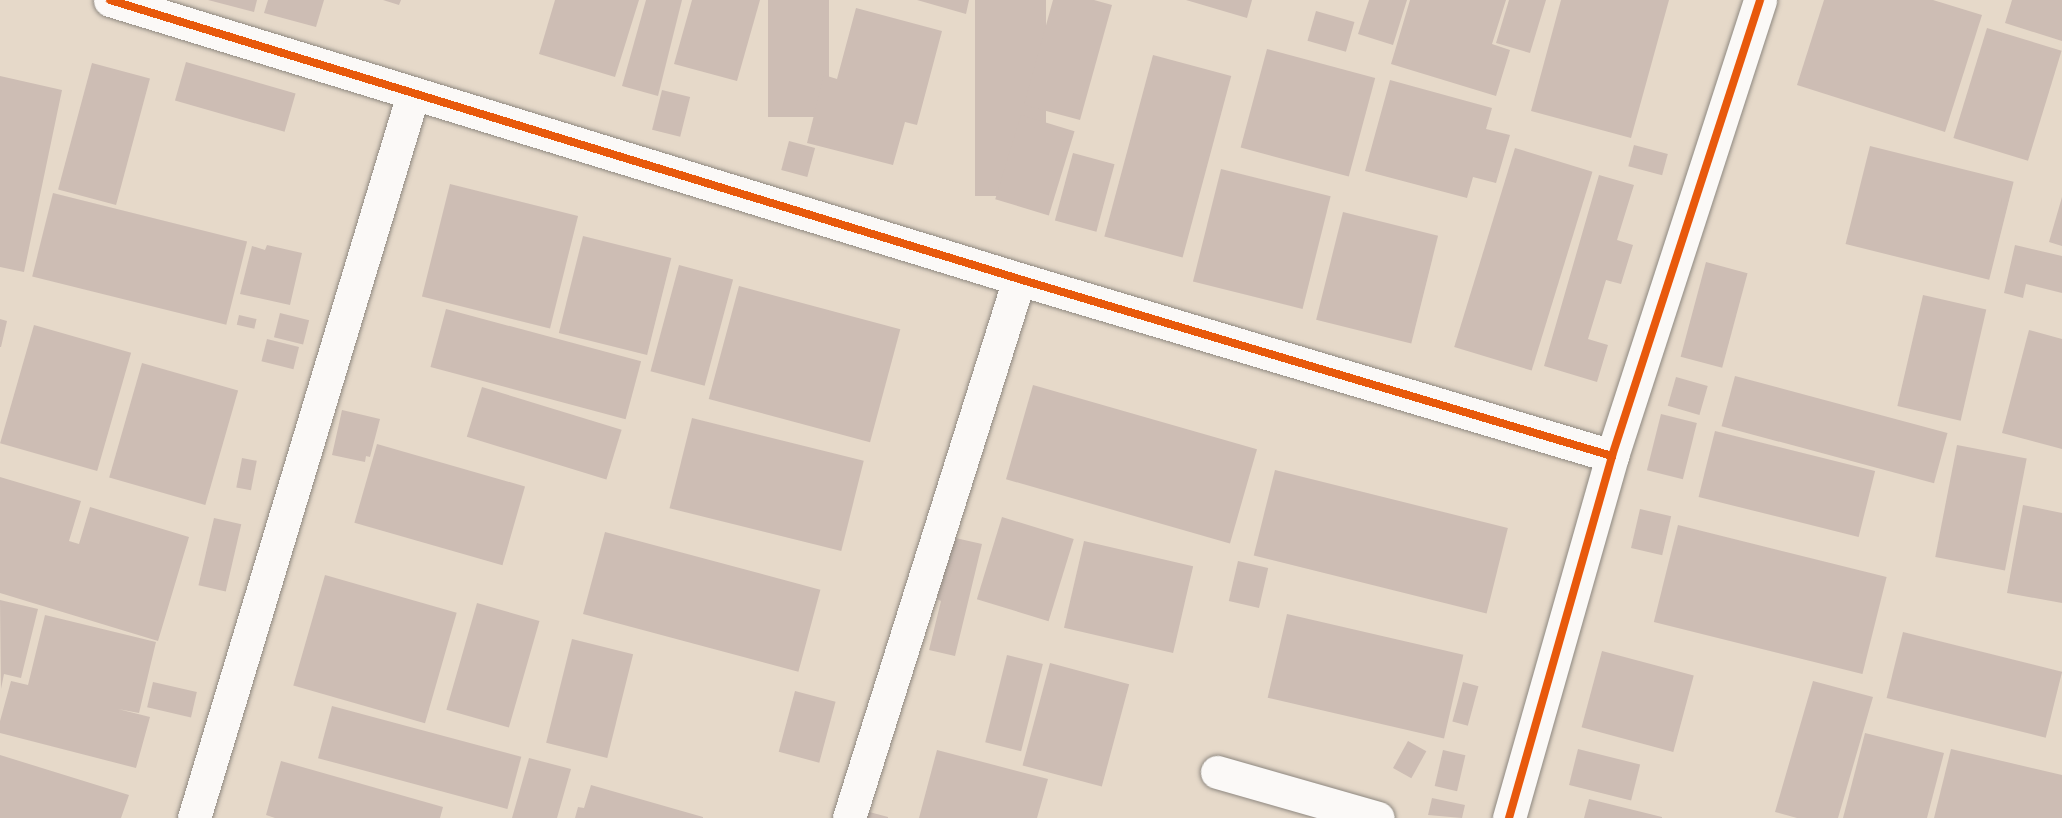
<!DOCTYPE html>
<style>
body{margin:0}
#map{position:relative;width:2062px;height:818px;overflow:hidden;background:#e6d9c9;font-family:"Gentium Book Plus",serif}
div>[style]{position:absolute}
.building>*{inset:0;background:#cdbdb4;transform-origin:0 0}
.roads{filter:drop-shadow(0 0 2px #8e8880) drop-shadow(0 0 2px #8e8880)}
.minor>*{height:33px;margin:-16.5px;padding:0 16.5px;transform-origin:16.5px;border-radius:16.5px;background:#fbf9f7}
.cycleway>*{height:8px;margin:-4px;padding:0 4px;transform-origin:4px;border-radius:4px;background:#e8590c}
span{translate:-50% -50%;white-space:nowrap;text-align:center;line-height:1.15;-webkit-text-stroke:5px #fcf5e5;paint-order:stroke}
</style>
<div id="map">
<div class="building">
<div style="clip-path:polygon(208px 0,257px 0,254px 12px)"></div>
<div style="clip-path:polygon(268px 0,324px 0,316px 27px,264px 13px)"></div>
<div style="clip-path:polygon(383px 0,401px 0,399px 5px)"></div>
<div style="clip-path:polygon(555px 0,639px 0,615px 77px,539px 54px)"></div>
<div style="clip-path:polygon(646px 0,682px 0,658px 96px,622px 86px)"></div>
<div style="clip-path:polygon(692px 0,760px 0,737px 81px,674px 64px)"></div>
<div style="left:768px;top:0;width:61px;height:117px"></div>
<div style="clip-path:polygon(917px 0,969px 0,966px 14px)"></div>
<div style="left:975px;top:0;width:71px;height:196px"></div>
<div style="clip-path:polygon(1053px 0,1094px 0,1112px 5px,1080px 120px,1024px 105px)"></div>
<div style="clip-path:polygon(1186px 0,1252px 0,1247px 18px)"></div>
<div style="clip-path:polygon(1369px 0,1407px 0,1393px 45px,1358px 34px)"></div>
<div style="clip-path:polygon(1410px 0,1506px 0,1492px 44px,1510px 50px,1496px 96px,1391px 64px)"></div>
<div style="clip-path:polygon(1509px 0,1546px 0,1530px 53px,1496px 43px)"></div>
<div style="clip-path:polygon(1561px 0,1669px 0,1631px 138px,1531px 111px)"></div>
<div style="clip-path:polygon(1824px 0,1933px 0,1982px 15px,1945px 132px,1797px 85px)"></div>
<div style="clip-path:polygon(2012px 0,2062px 0,2062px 41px,2005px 23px)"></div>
<div style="clip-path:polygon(856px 8px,942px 31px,917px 125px,905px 122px,893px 165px,807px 143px,824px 75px,837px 79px)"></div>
<div style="left:1316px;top:11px;width:40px;height:31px;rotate:16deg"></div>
<div style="left:1987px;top:28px;width:78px;height:115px;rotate:17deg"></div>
<div style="left:1267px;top:49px;width:112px;height:102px;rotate:15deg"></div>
<div style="left:1153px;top:55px;width:81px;height:188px;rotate:15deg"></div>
<div style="left:186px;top:62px;width:114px;height:40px;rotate:16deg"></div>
<div style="left:92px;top:63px;width:60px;height:131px;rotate:15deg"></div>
<div style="clip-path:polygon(0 76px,62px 90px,24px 272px,0 267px)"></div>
<div style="clip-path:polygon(1390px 80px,1492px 108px,1486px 129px,1510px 135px,1496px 183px,1473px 177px,1467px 198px,1365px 171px)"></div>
<div style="left:662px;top:90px;width:29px;height:41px;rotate:14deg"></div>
<div style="left:1021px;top:115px;width:56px;height:88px;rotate:17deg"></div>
<div style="left:789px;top:141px;width:27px;height:30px;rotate:15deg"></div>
<div style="left:1634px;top:145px;width:35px;height:22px;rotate:15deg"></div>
<div style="left:1870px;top:146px;width:148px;height:101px;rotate:14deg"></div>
<div style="left:1515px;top:148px;width:81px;height:208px;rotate:17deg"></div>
<div style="left:1073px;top:153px;width:43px;height:70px;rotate:15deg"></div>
<div style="left:1221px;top:169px;width:113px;height:116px;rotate:14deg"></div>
<div style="clip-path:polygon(1599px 175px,1634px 185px,1617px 240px,1633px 245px,1621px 284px,1606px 280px,1588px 339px,1608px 345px,1597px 382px,1544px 366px)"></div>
<div style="left:450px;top:184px;width:132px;height:116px;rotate:14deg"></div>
<div style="left:53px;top:193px;width:200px;height:86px;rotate:14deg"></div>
<div style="clip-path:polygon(2062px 197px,2062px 246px,2049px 242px)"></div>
<div style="left:1343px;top:212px;width:98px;height:111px;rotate:14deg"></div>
<div style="left:583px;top:236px;width:91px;height:100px;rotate:14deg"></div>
<div style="clip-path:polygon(267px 245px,302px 253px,290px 305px,240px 294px,252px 246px,265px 250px)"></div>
<div style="clip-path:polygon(2015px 245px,2062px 256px,2062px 293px,2026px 284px,2023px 298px,2004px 293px)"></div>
<div style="left:1706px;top:262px;width:43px;height:98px;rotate:15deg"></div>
<div style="left:679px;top:265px;width:56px;height:110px;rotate:15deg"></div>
<div style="left:739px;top:286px;width:167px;height:117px;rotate:15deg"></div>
<div style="left:1923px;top:295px;width:65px;height:114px;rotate:13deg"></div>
<div style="left:446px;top:309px;width:202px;height:60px;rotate:15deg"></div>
<div style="left:280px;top:313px;width:30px;height:25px;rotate:14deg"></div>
<div style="left:239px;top:315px;width:18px;height:10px;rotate:13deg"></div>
<div style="clip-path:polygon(0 319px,7px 321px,1px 347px,0 347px)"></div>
<div style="left:34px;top:325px;width:101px;height:123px;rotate:16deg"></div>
<div style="clip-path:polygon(2029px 330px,2062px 339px,2062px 449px,2002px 433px)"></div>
<div style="left:267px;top:339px;width:33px;height:23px;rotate:14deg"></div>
<div style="left:142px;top:363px;width:100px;height:119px;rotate:16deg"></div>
<div style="left:1735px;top:376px;width:220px;height:52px;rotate:15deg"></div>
<div style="left:1676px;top:377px;width:33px;height:30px;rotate:16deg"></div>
<div style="left:1033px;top:385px;width:233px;height:98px;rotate:16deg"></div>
<div style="left:482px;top:387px;width:146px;height:52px;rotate:17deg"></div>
<div style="clip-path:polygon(342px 410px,380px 419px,370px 457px,366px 456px,365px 462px,332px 455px)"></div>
<div style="left:1661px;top:414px;width:37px;height:58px;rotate:14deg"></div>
<div style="left:692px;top:418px;width:177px;height:93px;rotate:14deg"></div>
<div style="left:1715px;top:431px;width:165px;height:68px;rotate:14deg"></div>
<div style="left:377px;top:444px;width:154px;height:82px;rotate:16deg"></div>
<div style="left:1957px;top:445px;width:71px;height:114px;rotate:11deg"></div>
<div style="left:242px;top:458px;width:15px;height:30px;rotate:11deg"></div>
<div style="left:1275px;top:470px;width:240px;height:88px;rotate:14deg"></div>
<div style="clip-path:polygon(0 477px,81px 501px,69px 541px,79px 544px,90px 507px,189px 537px,158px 641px,0 593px)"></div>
<div style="clip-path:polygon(2023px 505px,2062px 513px,2062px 603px,2007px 593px)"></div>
<div style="left:1640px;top:509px;width:32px;height:40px;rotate:13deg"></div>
<div style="left:1002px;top:517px;width:75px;height:86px;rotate:17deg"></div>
<div style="left:214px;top:518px;width:28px;height:69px;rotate:13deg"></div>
<div style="left:1678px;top:525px;width:215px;height:100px;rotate:14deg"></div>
<div style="left:605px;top:532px;width:223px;height:85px;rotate:15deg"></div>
<div style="clip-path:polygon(951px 537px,982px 544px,955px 656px,929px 650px,941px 601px,937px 599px)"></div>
<div style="left:1084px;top:541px;width:112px;height:89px;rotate:13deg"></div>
<div style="left:1238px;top:561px;width:31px;height:41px;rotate:13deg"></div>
<div style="left:325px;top:575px;width:137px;height:115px;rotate:16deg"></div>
<div style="clip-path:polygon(0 600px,38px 609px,21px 678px,4px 674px,1px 689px)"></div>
<div style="left:477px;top:603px;width:65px;height:111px;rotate:16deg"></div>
<div style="left:1287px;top:614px;width:181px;height:86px;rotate:13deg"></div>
<div style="clip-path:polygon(45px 615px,156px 642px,139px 713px,118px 709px,150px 717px,136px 768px,0 733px,0 721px,11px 681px,28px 685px)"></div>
<div style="left:1903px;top:632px;width:164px;height:68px;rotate:14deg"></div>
<div style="left:572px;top:639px;width:63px;height:107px;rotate:14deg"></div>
<div style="left:1602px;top:651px;width:95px;height:79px;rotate:15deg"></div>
<div style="left:1007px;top:655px;width:37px;height:90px;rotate:14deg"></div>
<div style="left:1050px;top:663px;width:82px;height:106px;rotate:15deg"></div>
<div style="clip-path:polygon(1813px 681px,1873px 697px,1838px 818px,1797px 818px,1775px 812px)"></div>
<div style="left:153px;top:682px;width:45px;height:26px;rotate:13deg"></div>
<div style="left:1463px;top:682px;width:16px;height:41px;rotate:15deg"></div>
<div style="left:795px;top:691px;width:42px;height:63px;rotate:15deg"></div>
<div style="left:332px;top:706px;width:196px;height:54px;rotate:15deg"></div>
<div style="clip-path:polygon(1865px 733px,1944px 753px,1927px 818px,1843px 818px)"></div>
<div style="left:1408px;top:741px;width:21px;height:31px;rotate:29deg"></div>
<div style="left:1578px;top:749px;width:64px;height:37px;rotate:14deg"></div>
<div style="clip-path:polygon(1951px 749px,2062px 775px,2062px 818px,1934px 818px)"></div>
<div style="clip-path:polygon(937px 750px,1048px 779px,1037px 818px,919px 818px)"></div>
<div style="left:1443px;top:750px;width:23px;height:37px;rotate:13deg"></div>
<div style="clip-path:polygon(0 755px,129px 795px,121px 818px,0 818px)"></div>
<div style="clip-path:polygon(529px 758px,571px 769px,557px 818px,512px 818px)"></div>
<div style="clip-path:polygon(281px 761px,443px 807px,440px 818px,275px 818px,266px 815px)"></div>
<div style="clip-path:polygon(591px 785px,703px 817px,703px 818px,575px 818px,578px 807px,584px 808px)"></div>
<div style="clip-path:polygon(1432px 798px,1465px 805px,1462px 818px,1428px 815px)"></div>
<div style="clip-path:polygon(1589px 799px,1662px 817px,1662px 818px,1584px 818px)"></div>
<div style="clip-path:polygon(862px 810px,888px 817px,888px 818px,860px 818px)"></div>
</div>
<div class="roads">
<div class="minor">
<div style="left:110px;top:0;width:951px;rotate:17.06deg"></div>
<div style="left:1019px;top:279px;width:619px;rotate:16.62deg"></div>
<div style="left:1217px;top:772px;width:167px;rotate:15.9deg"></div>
<div style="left:194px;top:818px;width:756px;rotate:-73.17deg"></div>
<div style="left:849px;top:818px;width:565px;rotate:-72.49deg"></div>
<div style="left:1509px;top:818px;width:376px;rotate:-74.1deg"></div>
<div style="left:1612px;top:456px;width:479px;rotate:-72deg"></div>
</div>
</div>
<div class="cycleway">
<div style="left:110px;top:0;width:951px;rotate:17.06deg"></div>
<div style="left:1019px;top:279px;width:619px;rotate:16.62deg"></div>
<div style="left:1509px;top:818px;width:376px;rotate:-74.1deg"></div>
<div style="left:1612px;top:456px;width:479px;rotate:-72deg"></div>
</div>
</div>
